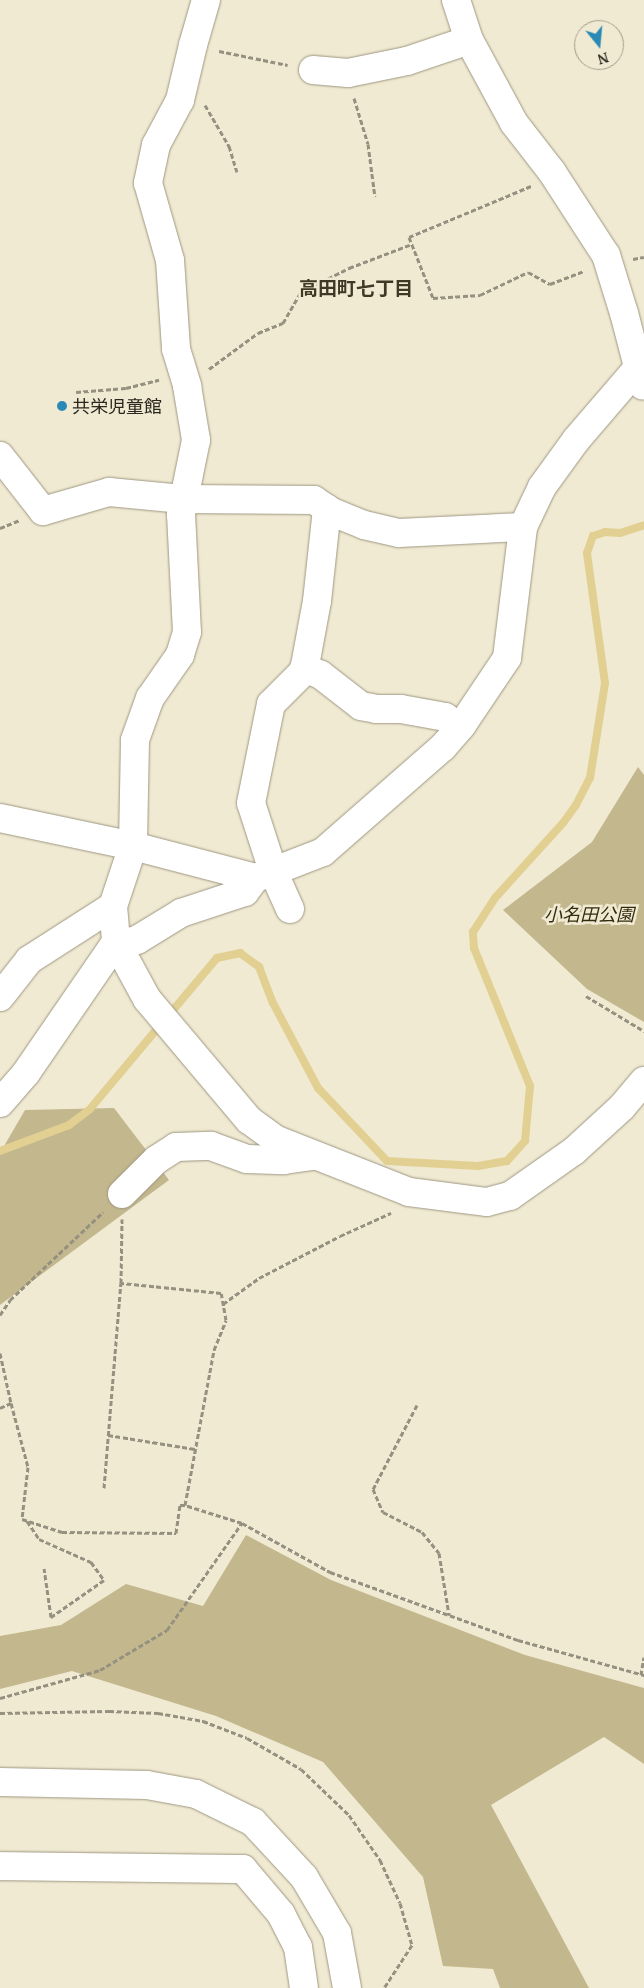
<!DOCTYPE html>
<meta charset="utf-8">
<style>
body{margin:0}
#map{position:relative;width:644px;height:1988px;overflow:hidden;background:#f1ead3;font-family:"PT Serif","Noto Sans JP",serif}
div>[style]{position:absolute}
.green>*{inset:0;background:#c3b78e}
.stream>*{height:8px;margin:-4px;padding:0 4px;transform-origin:4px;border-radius:4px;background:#e2d092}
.path>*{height:3px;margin-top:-1.5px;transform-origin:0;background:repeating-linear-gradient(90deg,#959080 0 5px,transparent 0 7.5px)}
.roads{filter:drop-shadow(0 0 1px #9d9781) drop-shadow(0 0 1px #9d9781)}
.minor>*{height:28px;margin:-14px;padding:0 14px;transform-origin:14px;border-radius:14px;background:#fff}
.dots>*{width:14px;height:14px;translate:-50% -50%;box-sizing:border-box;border:2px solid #f1ead3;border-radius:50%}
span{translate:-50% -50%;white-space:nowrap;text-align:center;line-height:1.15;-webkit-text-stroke:5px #f1ead3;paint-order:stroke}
.poi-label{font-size:18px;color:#29271e}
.left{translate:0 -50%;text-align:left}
.park-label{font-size:18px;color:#332b0f;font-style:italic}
.neighbourhood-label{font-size:19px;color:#3e3825;font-weight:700}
.north{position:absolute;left:574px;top:20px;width:50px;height:50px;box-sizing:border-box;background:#f1ead3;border:1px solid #a19c8b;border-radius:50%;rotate:163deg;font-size:14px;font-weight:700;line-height:20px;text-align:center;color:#29271e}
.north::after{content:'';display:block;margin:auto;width:18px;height:22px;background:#2a8ab5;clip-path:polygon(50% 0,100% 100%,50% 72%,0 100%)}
</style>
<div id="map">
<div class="green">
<div style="clip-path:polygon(638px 767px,644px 775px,644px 1022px,587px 989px,503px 910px,592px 842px)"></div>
<div style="clip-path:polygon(114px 1108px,169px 1180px,0 1305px,0 1153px,25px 1110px)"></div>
<div style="clip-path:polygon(246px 1535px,331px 1580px,525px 1655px,644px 1688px,644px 1764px,604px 1737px,491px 1805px,589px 1988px,500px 1988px,493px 1969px,443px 1966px,423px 1877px,323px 1762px,216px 1716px,72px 1671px,0 1689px,0 1636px,61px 1625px,126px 1584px,203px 1606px)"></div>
</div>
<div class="stream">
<div style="left:168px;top:1016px;width:76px;rotate:-49.8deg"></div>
<div style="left:217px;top:958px;width:24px;rotate:-12deg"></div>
<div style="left:240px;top:953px;width:24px;rotate:36deg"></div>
<div style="left:259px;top:967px;width:39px;rotate:69deg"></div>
<div style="left:273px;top:1003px;width:96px;rotate:62.1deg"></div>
<div style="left:318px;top:1088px;width:100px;rotate:46.6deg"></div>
<div style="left:387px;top:1161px;width:91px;rotate:3.1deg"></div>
<div style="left:478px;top:1166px;width:29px;rotate:-10deg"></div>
<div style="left:507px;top:1161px;width:27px;rotate:-48deg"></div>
<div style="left:525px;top:1141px;width:55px;rotate:-84.8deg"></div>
<div style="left:530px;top:1086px;width:149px;rotate:-112.1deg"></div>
<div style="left:474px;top:948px;width:16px;rotate:-94deg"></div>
<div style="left:473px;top:932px;width:40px;rotate:-57.1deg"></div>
<div style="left:495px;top:898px;width:101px;rotate:-47.8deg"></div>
<div style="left:563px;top:823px;width:22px;rotate:-54deg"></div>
<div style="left:576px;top:805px;width:30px;rotate:-63deg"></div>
<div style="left:590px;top:778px;width:96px;rotate:-81deg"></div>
<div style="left:605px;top:683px;width:131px;rotate:-97.9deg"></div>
<div style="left:587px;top:553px;width:18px;rotate:-71deg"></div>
<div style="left:593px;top:536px;width:13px;rotate:-18deg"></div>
<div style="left:605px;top:532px;width:15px;rotate:4deg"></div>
<div style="left:620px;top:533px;width:25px;rotate:-18deg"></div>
<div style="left:0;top:1151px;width:74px;rotate:-20.6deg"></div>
<div style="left:69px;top:1125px;width:26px;rotate:-37deg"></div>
<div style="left:90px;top:1109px;width:111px;rotate:-50.1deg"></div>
</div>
<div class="path">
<div style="left:219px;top:51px;width:70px;rotate:11.5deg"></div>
<div style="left:354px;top:98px;width:48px;rotate:73.1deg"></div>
<div style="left:368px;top:144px;width:53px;rotate:82.5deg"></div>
<div style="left:205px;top:105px;width:48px;rotate:59.7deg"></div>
<div style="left:229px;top:146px;width:27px;rotate:73deg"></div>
<div style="left:531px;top:186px;width:132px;rotate:157.3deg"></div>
<div style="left:409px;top:237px;width:66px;rotate:68.5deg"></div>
<div style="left:433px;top:298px;width:47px;rotate:-3.7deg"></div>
<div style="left:480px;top:295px;width:53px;rotate:-25.6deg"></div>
<div style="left:528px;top:272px;width:25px;rotate:29deg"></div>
<div style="left:550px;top:284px;width:36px;rotate:-21deg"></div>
<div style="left:633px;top:259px;width:11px;rotate:-10deg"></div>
<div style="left:209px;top:369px;width:61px;rotate:-36.3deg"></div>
<div style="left:258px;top:333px;width:27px;rotate:-22deg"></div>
<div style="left:283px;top:323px;width:36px;rotate:-60deg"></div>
<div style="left:301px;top:292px;width:54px;rotate:-26.6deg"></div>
<div style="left:349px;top:268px;width:67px;rotate:-20.9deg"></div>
<div style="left:76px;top:392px;width:50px;rotate:-4.6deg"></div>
<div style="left:126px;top:388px;width:34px;rotate:-14deg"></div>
<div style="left:0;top:528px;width:22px;rotate:-22deg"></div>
<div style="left:586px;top:996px;width:68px;rotate:31.1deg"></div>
<div style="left:223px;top:1304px;width:44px;rotate:-35.8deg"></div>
<div style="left:259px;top:1278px;width:91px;rotate:-27.4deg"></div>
<div style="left:340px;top:1236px;width:56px;rotate:-24.3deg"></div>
<div style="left:0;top:1315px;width:18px;rotate:-56deg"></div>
<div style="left:10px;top:1300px;width:128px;rotate:-43.4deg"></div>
<div style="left:0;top:1353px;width:51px;rotate:77.6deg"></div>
<div style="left:11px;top:1403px;width:66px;rotate:75.1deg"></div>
<div style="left:28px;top:1467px;width:52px;rotate:96.6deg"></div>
<div style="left:22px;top:1519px;width:42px;rotate:18deg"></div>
<div style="left:62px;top:1532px;width:114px;rotate:0.5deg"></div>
<div style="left:176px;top:1533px;width:28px;rotate:-82deg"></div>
<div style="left:180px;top:1505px;width:5px"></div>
<div style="left:417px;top:1405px;width:95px;rotate:117.6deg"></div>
<div style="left:373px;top:1489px;width:25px;rotate:67deg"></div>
<div style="left:383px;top:1512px;width:44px;rotate:27.1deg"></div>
<div style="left:422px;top:1532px;width:27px;rotate:51deg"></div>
<div style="left:439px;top:1553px;width:63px;rotate:80.8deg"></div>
<div style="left:0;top:1408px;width:12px;rotate:-24deg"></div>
<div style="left:108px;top:1435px;width:88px;rotate:9.1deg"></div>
<div style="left:104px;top:1488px;width:206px;rotate:-85.3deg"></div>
<div style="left:27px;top:1521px;width:22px;rotate:56deg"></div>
<div style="left:39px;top:1539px;width:57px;rotate:23.9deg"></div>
<div style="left:91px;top:1562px;width:22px;rotate:54deg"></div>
<div style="left:104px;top:1580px;width:65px;rotate:145.1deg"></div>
<div style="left:51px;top:1617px;width:49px;rotate:-98.1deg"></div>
<div style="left:242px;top:1523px;width:101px;rotate:29.1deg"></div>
<div style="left:330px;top:1572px;width:200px;rotate:19.9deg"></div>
<div style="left:518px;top:1640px;width:131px;rotate:15.5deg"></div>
<div style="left:641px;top:1675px;width:18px;rotate:-81deg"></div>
<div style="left:0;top:1698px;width:104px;rotate:-15.6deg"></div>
<div style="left:100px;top:1670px;width:78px;rotate:-30.8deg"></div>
<div style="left:167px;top:1630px;width:131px;rotate:-55deg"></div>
<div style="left:242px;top:1523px;width:60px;rotate:-162.5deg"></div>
<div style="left:185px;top:1505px;width:158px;rotate:-79.4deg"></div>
<div style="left:214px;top:1350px;width:32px;rotate:-68deg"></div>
<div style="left:226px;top:1320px;width:27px;rotate:-100deg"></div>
<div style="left:221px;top:1293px;width:100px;rotate:-174.3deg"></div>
<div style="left:121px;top:1283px;width:64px;rotate:-89.1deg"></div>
<div style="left:0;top:1713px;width:109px;rotate:-1.1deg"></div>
<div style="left:109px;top:1711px;width:49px;rotate:2.3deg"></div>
<div style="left:158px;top:1713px;width:46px;rotate:10.1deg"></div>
<div style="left:203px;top:1721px;width:47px;rotate:21.1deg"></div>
<div style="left:247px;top:1738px;width:62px;rotate:29.9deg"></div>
<div style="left:301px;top:1769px;width:66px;rotate:43.8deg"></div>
<div style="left:349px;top:1815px;width:55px;rotate:55.4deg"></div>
<div style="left:380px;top:1860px;width:47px;rotate:65.1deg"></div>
<div style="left:400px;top:1903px;width:44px;rotate:74.1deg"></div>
<div style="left:412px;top:1945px;width:51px;rotate:123.1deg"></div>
</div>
<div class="roads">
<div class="minor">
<div style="left:206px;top:0;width:47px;rotate:106.1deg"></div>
<div style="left:193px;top:45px;width:57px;rotate:103.3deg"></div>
<div style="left:180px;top:100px;width:51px;rotate:118.1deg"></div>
<div style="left:156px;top:145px;width:39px;rotate:102deg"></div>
<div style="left:148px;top:183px;width:80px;rotate:74.1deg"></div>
<div style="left:170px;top:260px;width:89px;rotate:86.1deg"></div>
<div style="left:176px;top:349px;width:39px;rotate:73deg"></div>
<div style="left:187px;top:386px;width:55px;rotate:80.5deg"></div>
<div style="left:196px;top:440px;width:76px;rotate:101.5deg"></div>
<div style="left:181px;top:514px;width:118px;rotate:87.1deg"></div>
<div style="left:187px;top:632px;width:24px;rotate:107deg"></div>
<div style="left:180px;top:655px;width:52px;rotate:124.9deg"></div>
<div style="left:150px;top:698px;width:45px;rotate:109.7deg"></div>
<div style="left:135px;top:740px;width:106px;rotate:91.1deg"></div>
<div style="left:133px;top:846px;width:63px;rotate:108.4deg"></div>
<div style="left:113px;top:906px;width:36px;rotate:85deg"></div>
<div style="left:116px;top:942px;width:65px;rotate:61.5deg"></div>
<div style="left:147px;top:999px;width:158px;rotate:49.9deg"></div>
<div style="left:249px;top:1120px;width:34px;rotate:36deg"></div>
<div style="left:277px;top:1140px;width:142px;rotate:21.5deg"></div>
<div style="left:409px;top:1192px;width:79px;rotate:7.3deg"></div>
<div style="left:487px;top:1202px;width:24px;rotate:-15deg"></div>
<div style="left:510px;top:1196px;width:78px;rotate:-35.1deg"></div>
<div style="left:574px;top:1151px;width:65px;rotate:-42.5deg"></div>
<div style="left:622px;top:1107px;width:34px;rotate:-50deg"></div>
<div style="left:456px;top:0;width:42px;rotate:72deg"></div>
<div style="left:469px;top:40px;width:94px;rotate:61.5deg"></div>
<div style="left:514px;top:123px;width:62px;rotate:52.2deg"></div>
<div style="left:552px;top:172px;width:99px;rotate:57deg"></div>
<div style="left:606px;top:255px;width:61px;rotate:72.8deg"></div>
<div style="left:624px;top:313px;width:75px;rotate:75.4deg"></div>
<div style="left:313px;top:70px;width:35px;rotate:5deg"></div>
<div style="left:348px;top:73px;width:60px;rotate:-11.5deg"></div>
<div style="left:407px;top:61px;width:65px;rotate:-18.7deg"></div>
<div style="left:0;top:456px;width:70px;rotate:52deg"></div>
<div style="left:43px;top:511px;width:69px;rotate:-16.1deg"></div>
<div style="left:109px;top:492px;width:74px;rotate:5.4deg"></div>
<div style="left:183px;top:499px;width:131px;rotate:0.4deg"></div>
<div style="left:314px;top:500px;width:22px;rotate:34deg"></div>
<div style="left:332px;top:512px;width:35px;rotate:22deg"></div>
<div style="left:364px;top:525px;width:36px;rotate:13deg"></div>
<div style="left:399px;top:533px;width:124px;rotate:-2.8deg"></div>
<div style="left:304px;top:668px;width:18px;rotate:22deg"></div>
<div style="left:321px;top:675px;width:51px;rotate:37.8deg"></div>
<div style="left:361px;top:706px;width:15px;rotate:11deg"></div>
<div style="left:376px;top:709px;width:25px"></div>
<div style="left:401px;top:709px;width:45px;rotate:10.3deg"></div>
<div style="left:445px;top:717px;width:18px;rotate:34deg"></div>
<div style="left:0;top:818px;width:136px;rotate:11.9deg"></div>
<div style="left:133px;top:846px;width:127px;rotate:14.6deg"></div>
<div style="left:256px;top:878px;width:72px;rotate:-21.2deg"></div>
<div style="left:323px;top:852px;width:159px;rotate:-41.2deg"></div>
<div style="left:443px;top:747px;width:29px;rotate:-49deg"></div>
<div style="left:462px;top:725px;width:81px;rotate:-56.1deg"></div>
<div style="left:507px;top:658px;width:132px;rotate:-83deg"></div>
<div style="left:523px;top:527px;width:44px;rotate:-64.6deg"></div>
<div style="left:542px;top:487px;width:58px;rotate:-54.1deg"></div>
<div style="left:576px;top:440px;width:94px;rotate:-49.3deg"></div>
<div style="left:290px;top:909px;width:42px;rotate:-114.1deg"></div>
<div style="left:273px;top:871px;width:71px;rotate:-107.9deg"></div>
<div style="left:251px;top:803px;width:101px;rotate:-78.6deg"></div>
<div style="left:271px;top:704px;width:47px;rotate:-45deg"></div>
<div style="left:304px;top:671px;width:71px;rotate:-79.5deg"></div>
<div style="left:317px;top:601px;width:93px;rotate:-83.8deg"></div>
<div style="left:118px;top:945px;width:20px;rotate:-15deg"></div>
<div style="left:137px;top:940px;width:52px;rotate:-31.5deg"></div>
<div style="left:181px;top:913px;width:67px;rotate:-18.2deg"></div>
<div style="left:245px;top:892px;width:17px;rotate:-54deg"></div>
<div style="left:0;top:997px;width:47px;rotate:-51.9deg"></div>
<div style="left:29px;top:960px;width:100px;rotate:-32.7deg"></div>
<div style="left:0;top:1103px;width:40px;rotate:-49deg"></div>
<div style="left:26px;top:1073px;width:159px;rotate:-55.5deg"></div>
<div style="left:122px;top:1194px;width:48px;rotate:-45deg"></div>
<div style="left:156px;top:1160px;width:24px;rotate:-33deg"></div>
<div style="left:176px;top:1147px;width:35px;rotate:-2deg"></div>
<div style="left:211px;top:1146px;width:38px;rotate:20deg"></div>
<div style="left:247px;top:1159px;width:37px;rotate:2deg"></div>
<div style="left:284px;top:1160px;width:27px;rotate:-8deg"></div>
<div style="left:0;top:1782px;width:147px;rotate:1.2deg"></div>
<div style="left:147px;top:1785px;width:50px;rotate:10.4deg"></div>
<div style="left:196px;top:1794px;width:64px;rotate:26.2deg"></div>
<div style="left:253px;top:1822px;width:75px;rotate:47.2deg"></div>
<div style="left:304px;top:1877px;width:65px;rotate:59.5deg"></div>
<div style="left:337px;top:1933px;width:56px;rotate:79.7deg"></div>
<div style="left:0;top:1866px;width:243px;rotate:0.7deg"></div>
<div style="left:243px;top:1869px;width:59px;rotate:49.8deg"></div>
<div style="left:281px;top:1914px;width:37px;rotate:63deg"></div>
<div style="left:298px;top:1947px;width:41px;rotate:81.7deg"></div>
</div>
</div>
<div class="dots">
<div style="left:62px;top:406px;background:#2a8ab5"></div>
</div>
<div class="poi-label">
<span class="left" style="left:72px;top:406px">共栄児童館</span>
</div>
<div class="park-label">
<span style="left:589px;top:914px">小名田公園</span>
</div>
<div class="neighbourhood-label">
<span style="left:356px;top:288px">高田町七丁目</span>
</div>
<div class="north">N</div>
</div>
